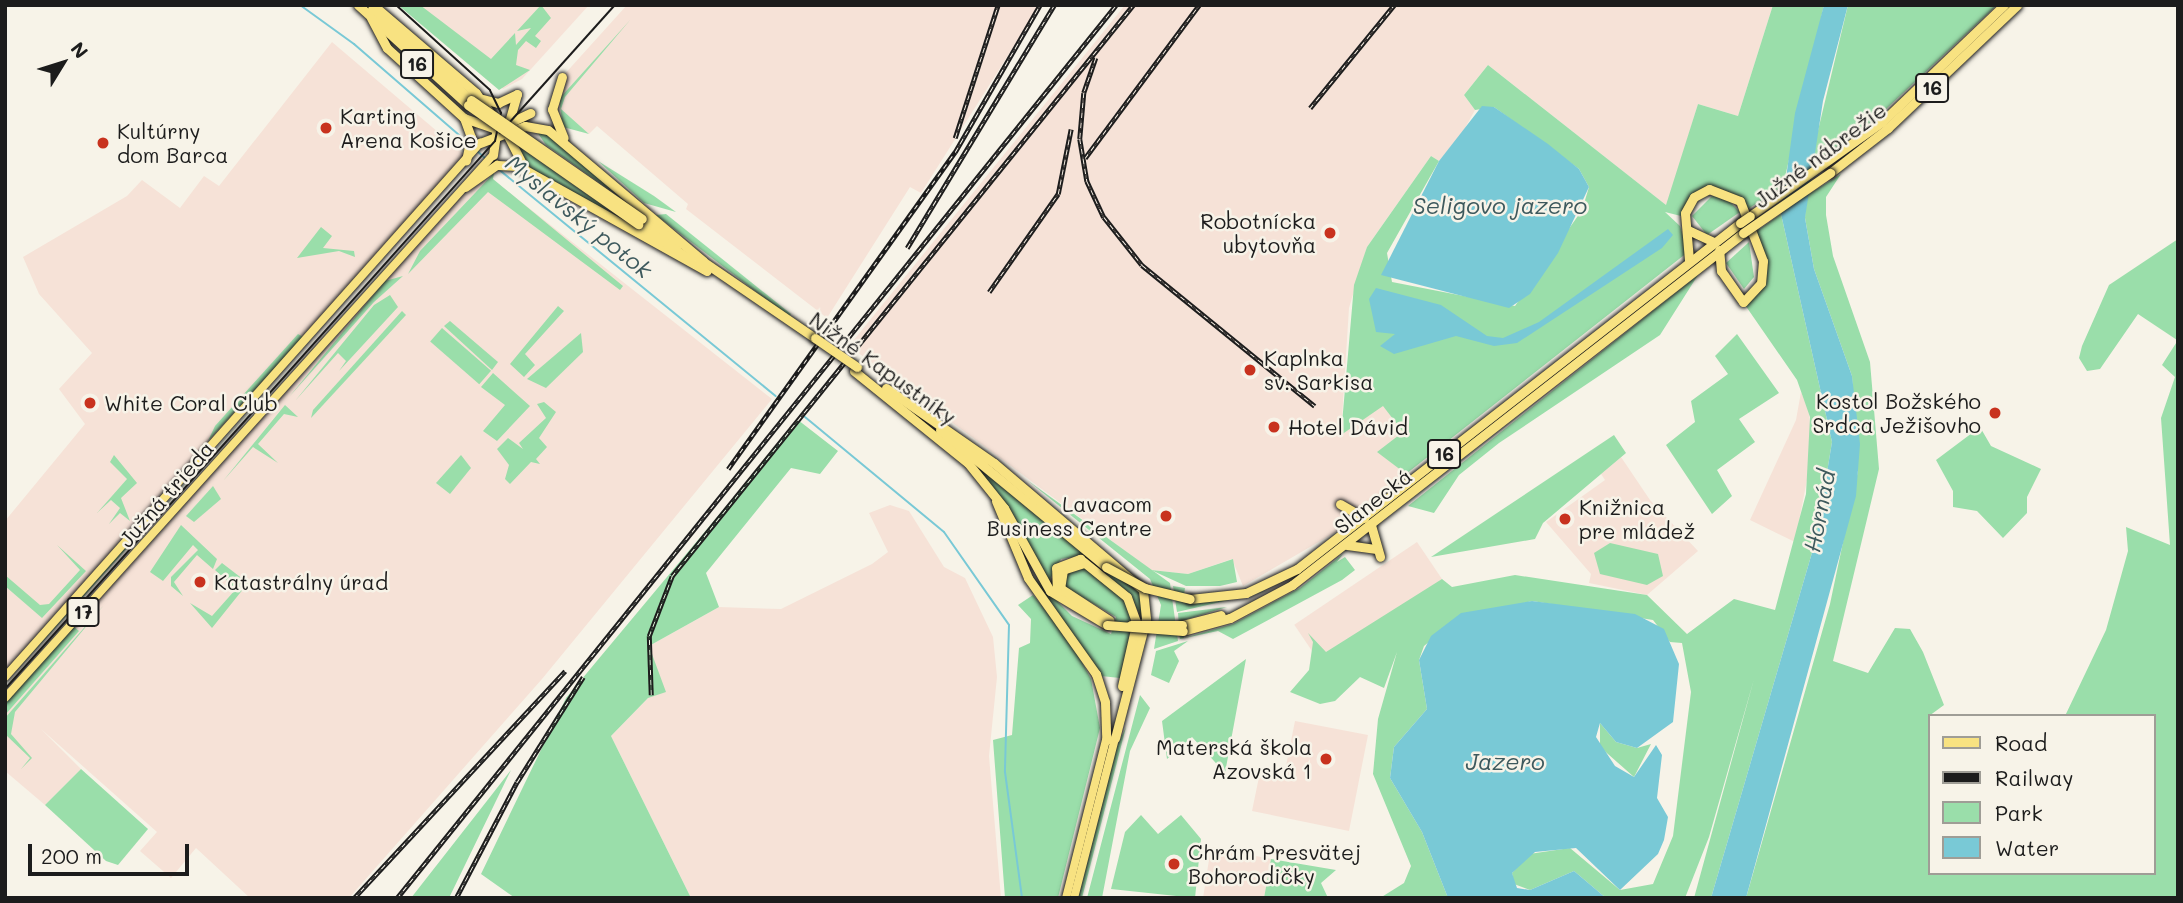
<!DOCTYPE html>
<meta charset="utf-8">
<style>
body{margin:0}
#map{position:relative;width:2183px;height:903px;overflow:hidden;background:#f7f3e8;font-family:Mali,sans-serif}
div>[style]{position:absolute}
.built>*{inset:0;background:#f6e2d7;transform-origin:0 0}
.green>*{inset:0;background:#9adeaa;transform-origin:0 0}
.water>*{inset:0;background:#79c9d6}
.stream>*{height:2px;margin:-1px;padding:0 1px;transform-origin:1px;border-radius:1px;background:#79c9d6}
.roads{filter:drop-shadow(0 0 2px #1c1c1c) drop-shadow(0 0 2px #1c1c1c)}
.major>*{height:8px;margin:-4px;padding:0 4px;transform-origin:4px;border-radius:4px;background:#f8e281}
.highway>*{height:9px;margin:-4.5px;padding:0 4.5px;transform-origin:4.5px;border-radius:4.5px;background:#f8e281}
.tram>*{height:2px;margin:-1px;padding:0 1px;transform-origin:1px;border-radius:1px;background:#1c1c1c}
.rail>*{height:4.5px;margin-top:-2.25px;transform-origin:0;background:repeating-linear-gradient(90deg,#f7f3e8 0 5px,#1c1c1c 0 10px);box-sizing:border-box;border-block:2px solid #1c1c1c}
.bridges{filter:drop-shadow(0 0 2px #1c1c1c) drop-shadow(0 0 2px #1c1c1c)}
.highway-bridge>*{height:9px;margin:-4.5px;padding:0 4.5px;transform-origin:4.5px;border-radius:4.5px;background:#f8e281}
.dots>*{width:19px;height:19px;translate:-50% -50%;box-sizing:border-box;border:4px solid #f7f3e8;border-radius:50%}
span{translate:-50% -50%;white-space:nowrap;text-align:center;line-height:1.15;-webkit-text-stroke:5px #f7f3e8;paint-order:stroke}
.shield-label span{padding:2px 5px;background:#f7f3e8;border:2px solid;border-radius:5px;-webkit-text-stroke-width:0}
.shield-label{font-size:19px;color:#1c1c1c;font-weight:700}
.poi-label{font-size:21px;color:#1c1c1c}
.left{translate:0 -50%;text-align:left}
.right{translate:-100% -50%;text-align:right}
.street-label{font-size:21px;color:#1c1c1c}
.water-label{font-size:23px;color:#3d595d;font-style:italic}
.frame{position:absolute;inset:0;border:7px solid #1c1c1c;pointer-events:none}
.legend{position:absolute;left:1928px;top:714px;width:228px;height:161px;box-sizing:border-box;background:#f7f3e8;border:2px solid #9f9d96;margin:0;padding:9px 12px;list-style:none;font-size:21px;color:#1c1c1c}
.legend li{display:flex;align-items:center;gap:14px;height:35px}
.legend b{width:35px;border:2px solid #9f9d96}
.north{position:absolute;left:28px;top:28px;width:70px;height:70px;-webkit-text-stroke:5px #f7f3e8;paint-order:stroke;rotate:52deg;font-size:19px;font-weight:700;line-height:28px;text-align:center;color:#1c1c1c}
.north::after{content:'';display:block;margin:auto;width:24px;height:32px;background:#1c1c1c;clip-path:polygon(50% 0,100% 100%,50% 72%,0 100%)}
.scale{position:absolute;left:28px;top:844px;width:161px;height:32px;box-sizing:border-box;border:4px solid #1c1c1c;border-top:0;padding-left:9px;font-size:21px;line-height:24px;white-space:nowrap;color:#1c1c1c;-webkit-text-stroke:5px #f7f3e8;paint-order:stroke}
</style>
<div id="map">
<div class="built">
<div style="clip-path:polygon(413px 5px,589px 5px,522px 79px,503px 89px)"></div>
<div style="clip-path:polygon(627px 5px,1040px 5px,921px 193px,910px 187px,827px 318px,686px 209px,688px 204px,597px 126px,589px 134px,558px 107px,562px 77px)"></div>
<div style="clip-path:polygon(1125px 5px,1773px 5px,1738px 116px,1698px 104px,1667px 206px,1488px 65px,1464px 95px,1475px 110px,1460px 137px,1439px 161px,1431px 156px,1367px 247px,1349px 308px,1341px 434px,1383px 405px,1403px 432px,1378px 452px,1406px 474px,1361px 511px,1341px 513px,1341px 529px,1243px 586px,1232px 559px,1188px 574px,1151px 570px,849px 346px)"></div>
<div style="clip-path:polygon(332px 42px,465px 155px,5px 677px,5px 521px,85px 424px,59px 389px,92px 353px,39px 294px,23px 257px,127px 196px,142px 180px,180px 208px,204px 176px,219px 186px)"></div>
<div style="clip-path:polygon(492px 179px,772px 399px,542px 679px,349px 898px,250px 898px,196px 848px,171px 878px,140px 851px,157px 832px,41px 729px,81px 769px,45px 805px,5px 771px,5px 698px,465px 187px)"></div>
<div style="clip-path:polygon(1801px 392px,1809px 410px,1812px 454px,1795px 542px,1750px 520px,1796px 420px)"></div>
<div style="clip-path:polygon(1621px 457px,1650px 500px,1698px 551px,1647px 595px,1589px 583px,1591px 574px,1546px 522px,1605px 480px,1601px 474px)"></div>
<div style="clip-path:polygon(890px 505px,909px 511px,944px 567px,965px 578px,993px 637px,997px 677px,989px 756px,1001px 898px,691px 898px,611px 736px,648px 698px,649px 646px,719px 607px,781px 609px,872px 564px,888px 552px,869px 513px)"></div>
<div style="left:1417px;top:542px;width:45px;height:148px;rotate:56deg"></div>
<div style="clip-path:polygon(1295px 721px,1368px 735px,1349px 831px,1252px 811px,1259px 777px,1283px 781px)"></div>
<div style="clip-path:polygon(1211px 847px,1271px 859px,1264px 898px,1203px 898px)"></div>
</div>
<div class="green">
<div style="clip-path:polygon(398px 5px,420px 5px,491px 59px,515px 33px,516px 45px,531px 28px,517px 31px,541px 5px,551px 18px,535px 36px,541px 41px,536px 48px,526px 41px,518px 50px,516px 65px,530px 70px,499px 90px)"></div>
<div style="clip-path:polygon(1773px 5px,1824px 5px,1783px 186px,1745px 211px,1723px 190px,1702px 192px,1685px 217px,1665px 212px,1680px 226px,1688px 252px,1406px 474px,1377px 452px,1403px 432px,1383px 406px,1341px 435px,1354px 285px,1367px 247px,1431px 156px,1439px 161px,1387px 253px,1392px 282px,1515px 306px,1582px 210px,1589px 187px,1579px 169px,1494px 107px,1475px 110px,1464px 95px,1488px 65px,1666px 205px,1698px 104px,1738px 116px)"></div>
<div style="clip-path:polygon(1848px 5px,1997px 5px,1868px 126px,1810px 164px)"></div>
<div style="clip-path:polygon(631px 19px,565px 97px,561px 109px,589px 134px,563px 127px,559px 99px)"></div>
<div style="clip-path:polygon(535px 129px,545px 132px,624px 200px,546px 145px)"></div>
<div style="clip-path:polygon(521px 148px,635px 228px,533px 170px,516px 151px)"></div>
<div style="clip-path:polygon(598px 161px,654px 196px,676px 212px,644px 203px)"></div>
<div style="clip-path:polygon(494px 173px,493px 179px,623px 286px,620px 290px,488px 192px,408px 274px,420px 251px)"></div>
<div style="clip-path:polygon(1841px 174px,1826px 197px,1826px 215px,1833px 256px,1870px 362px,1879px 469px,1833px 661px,1868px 673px,1895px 628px,1910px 629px,1923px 652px,1944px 705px,1929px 716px,1929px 873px,2153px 873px,2153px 716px,2065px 716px,2106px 630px,2128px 551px,2126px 527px,2170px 545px,2161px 418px,2175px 377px,2162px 365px,2178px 340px,2178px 898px,1746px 898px,1830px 604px,1858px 471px,1852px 376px,1814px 269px,1805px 218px,1806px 196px)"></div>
<div style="clip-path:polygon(1712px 196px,1728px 200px,1740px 212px,1707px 235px,1692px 216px)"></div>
<div style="clip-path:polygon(666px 214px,791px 314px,789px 317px,656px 215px)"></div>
<div style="clip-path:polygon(1781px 214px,1832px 442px,1816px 539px,1711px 898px,1694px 898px,1754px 679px,1709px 837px,1685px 898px,1606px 898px,1574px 871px,1530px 890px,1514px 884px,1512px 873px,1529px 854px,1570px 848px,1620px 890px,1653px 884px,1673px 836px,1691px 692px,1682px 643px,1670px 642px,1653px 620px,1532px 601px,1455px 620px,1424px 646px,1419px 660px,1427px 709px,1394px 747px,1390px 778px,1422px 832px,1448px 898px,1380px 898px,1404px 883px,1411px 866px,1373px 774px,1378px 719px,1397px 652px,1384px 688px,1360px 677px,1335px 701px,1320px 704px,1290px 692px,1309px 670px,1313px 642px,1308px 633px,1326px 652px,1442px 579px,1452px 587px,1515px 575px,1647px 595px,1687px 634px,1734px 599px,1775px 610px,1806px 494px,1810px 417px,1797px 380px,1743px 302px,1762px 277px,1754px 233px)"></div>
<div style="clip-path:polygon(321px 227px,332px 236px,323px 248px,354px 251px,355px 257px,339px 251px,297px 258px)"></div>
<div style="clip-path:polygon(2178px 239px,2177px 340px,2138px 314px,2100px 369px,2087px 371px,2079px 358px,2082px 346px,2109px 285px)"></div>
<div style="clip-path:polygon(1749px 242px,1754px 277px,1744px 289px,1726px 263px)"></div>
<div style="clip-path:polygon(1698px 275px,1660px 335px,1499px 443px,1459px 475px,1434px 513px,1408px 506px)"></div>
<div style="clip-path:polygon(403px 276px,374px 302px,289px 397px,385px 281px)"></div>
<div style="clip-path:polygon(390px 295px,398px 307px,339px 371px,346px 361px,338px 353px,295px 401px,374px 305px)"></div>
<div style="clip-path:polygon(558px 306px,564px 311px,525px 354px,535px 365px,524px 377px,510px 364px)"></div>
<div style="clip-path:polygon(402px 311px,406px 315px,311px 418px,313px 410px)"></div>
<div style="clip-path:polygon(450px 321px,498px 362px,492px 370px,444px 326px)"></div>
<div style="clip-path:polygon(326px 327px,160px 511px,158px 510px,5px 684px)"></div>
<div style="left:442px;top:328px;width:65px;height:18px;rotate:41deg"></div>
<div style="clip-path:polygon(581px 333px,583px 352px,546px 388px,527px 379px)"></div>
<div style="clip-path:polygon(298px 334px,303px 337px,208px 441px,215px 426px)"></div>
<div style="clip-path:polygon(1737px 334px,1779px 393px,1739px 419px,1755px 442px,1717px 470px,1732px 496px,1712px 514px,1666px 445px,1695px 422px,1691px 401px,1728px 374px,1715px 356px)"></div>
<div style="clip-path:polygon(493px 373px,530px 406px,497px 441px,483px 431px,505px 405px,481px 387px)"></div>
<div style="clip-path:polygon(544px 402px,556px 412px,539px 438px,547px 447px,536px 459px,540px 464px,531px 462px,510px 484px,505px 479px,509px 465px,497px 449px,508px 438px,523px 449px,519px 443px,546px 418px,537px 404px)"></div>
<div style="clip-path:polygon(285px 405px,298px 417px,284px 414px,258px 444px,278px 463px,253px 447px,223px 481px)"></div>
<div style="clip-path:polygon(798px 420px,838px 451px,820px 474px,791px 468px,706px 573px,719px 607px,649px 646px,666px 692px,648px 698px,611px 736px,691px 898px,515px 898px,481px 874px,566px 698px)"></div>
<div style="clip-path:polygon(1980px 427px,1991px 446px,2041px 469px,2027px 497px,2027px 513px,2003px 538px,1977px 511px,1953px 507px,1953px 491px,1936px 460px)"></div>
<div style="clip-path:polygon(1614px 435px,1626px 453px,1543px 523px,1535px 539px,1431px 557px)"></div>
<div style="clip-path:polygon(114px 455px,137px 483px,121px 498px,130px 521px,120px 513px,109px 524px,120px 508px,111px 500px,97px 513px,127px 479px,110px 462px)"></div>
<div style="clip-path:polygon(461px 455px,471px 468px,450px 494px,436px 483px)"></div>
<div style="clip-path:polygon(975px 465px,1103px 570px,1126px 575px,1141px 595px,1143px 619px,1126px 591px,1081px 556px,1061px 559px,1049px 581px,1004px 501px)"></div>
<div style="clip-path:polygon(1027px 480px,1170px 583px,1178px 641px,1154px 649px,1161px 605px,1150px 579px)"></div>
<div style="clip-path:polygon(213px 486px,221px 499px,194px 522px,186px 516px)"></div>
<div style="clip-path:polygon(181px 525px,217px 559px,213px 569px,197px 555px,174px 582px,183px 596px,171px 586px,171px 577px,198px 550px,193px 545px,163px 581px,150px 572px)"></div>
<div style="clip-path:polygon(1610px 543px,1658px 554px,1663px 576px,1647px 585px,1600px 574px,1594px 553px)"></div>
<div style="clip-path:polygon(57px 545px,86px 571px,42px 618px,5px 586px,5px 575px,40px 605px,49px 604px,80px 570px)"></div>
<div style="clip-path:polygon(1343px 554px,1337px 562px,1345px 557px,1355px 570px,1342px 580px,1233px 639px,1218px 631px,1180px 639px,1178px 613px,1227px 607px,1181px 621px,1184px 638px,1233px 624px,1300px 588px)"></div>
<div style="clip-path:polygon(1233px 559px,1237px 582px,1220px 586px,1186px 586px,1151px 570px,1188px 574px)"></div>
<div style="clip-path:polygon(222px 563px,248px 583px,212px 628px,190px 603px,212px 616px,236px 589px,215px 570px)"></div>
<div style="clip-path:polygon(1083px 567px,1123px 599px,1133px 621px,1120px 678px,1101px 676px,1031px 575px,1072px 616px,1111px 634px,1116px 617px,1062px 585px,1064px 573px)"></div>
<div style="clip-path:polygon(1019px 568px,1083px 658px,1093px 678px,1078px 655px,1091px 679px,1100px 728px,1058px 898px,1005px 898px,993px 740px,1012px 735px,1019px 648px,1030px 643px,1031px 619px,1018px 605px,1033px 595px,1059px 627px)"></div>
<div style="clip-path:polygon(1173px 586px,1185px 588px,1183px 602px,1189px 603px,1268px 591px,1177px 612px)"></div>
<div style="clip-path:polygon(104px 605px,15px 712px,11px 734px,32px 758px,21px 769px,30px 758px,5px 734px,5px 718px)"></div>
<div style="clip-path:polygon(74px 627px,79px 631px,5px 715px,5px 703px)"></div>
<div style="clip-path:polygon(1188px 641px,1174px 651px,1179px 661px,1169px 683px,1151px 675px,1156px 651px)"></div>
<div style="clip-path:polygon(1246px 659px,1225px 773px,1192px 737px,1167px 759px,1162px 721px)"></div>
<div style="clip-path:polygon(1140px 695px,1150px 708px,1130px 751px,1102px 898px,1087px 898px)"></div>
<div style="clip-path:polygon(1600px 723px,1616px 742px,1637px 748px,1651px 744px,1634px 777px,1600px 747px)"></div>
<div style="clip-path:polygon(1126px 727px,1082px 898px,1078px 898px,1116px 748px)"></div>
<div style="clip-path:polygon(81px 769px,148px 829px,118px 865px,106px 861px,45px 805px)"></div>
<div style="clip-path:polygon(511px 770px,449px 898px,411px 898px,490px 797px)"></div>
<div style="clip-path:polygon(1141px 815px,1158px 834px,1181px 815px,1201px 839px,1195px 898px,1111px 889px,1125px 832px)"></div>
<div style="clip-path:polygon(1271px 859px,1336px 870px,1321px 883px,1328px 898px,1264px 898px)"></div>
</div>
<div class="water">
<div style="clip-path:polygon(1824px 5px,1848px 5px,1823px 101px,1805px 218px,1814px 269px,1852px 376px,1860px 444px,1856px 496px,1746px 898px,1711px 898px,1816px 539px,1832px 442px,1781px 214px,1795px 113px)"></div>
<div style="clip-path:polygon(1482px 106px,1494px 107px,1548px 144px,1579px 169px,1589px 187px,1558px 253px,1530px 294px,1509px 308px,1381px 275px,1439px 161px)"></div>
<div style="clip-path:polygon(1668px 229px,1673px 235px,1662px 248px,1517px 343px,1494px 346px,1456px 336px,1394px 354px,1380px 346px,1395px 334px,1376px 332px,1369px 299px,1376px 288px,1441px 305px,1487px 336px,1503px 338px,1539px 322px)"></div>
<div style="clip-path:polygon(1532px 601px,1635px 614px,1664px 629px,1679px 664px,1673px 722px,1637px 748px,1616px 742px,1600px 723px,1596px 737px,1615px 766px,1634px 777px,1656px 745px,1662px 755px,1657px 798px,1668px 817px,1664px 840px,1658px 854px,1620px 890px,1576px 848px,1535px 852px,1512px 873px,1517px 888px,1530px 890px,1574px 871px,1606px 898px,1448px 898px,1422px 832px,1390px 778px,1394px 747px,1427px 709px,1419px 660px,1431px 636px,1461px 613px)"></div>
</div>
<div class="stream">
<div style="left:300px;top:5px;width:67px;rotate:35.8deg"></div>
<div style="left:354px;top:44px;width:150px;rotate:40.9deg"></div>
<div style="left:476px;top:150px;width:12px;rotate:42deg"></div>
<div style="left:497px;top:168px;width:360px;rotate:39.3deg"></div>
<div style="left:805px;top:417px;width:180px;rotate:39.6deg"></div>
<div style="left:944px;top:532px;width:113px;rotate:55deg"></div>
<div style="left:1009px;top:625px;width:147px;rotate:91.6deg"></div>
<div style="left:1005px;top:772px;width:127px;rotate:82.3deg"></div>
</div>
<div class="roads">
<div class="major">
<div style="left:5px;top:677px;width:715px;rotate:-48.35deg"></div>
<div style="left:5px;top:698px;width:730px;rotate:-48.05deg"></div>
<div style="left:1066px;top:898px;width:163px;rotate:-75.8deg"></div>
<div style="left:1074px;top:898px;width:165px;rotate:-75.6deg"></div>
</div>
<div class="highway">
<div style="left:358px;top:5px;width:149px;rotate:42.3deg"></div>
<div style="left:373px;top:5px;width:135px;rotate:40.5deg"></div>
<div style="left:476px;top:93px;width:28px;rotate:55deg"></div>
<div style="left:372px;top:9px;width:134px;rotate:42.6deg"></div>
<div style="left:371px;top:18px;width:34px;rotate:62deg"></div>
<div style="left:387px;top:48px;width:104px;rotate:42.3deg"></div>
<div style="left:464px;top:118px;width:34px;rotate:19deg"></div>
<div style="left:496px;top:129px;width:38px;rotate:-25deg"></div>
<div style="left:562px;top:77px;width:34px;rotate:107deg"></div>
<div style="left:552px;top:109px;width:31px;rotate:68deg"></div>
<div style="left:517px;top:94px;width:40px;rotate:106deg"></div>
<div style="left:506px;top:132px;width:39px;rotate:63deg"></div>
<div style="left:483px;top:99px;width:16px;rotate:15deg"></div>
<div style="left:498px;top:103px;width:21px;rotate:-25deg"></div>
<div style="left:464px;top:118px;width:20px;rotate:70deg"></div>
<div style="left:471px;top:137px;width:24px;rotate:102deg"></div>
<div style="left:480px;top:143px;width:48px;rotate:-20.7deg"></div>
<div style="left:525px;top:126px;width:23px;rotate:10deg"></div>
<div style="left:548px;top:130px;width:203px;rotate:40.2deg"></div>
<div style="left:493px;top:155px;width:22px;rotate:-82deg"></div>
<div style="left:1830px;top:173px;width:73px;rotate:-37.8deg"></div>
<div style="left:1888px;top:128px;width:178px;rotate:-43.6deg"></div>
<div style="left:465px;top:187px;width:39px;rotate:-35deg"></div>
<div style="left:497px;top:165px;width:21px;rotate:3deg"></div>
<div style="left:518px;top:166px;width:216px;rotate:29.1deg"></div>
<div style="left:1750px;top:216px;width:162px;rotate:-35.5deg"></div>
<div style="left:1882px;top:122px;width:169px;rotate:-43.8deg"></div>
<div style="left:642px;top:219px;width:44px;rotate:34.8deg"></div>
<div style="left:638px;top:224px;width:65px;rotate:34.4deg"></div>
<div style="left:1688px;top:230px;width:29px;rotate:25deg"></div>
<div style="left:698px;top:258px;width:142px;rotate:34.4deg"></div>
<div style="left:1689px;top:260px;width:47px;rotate:-94.9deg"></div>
<div style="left:1685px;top:213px;width:18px;rotate:-61deg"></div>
<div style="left:1694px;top:197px;width:17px;rotate:-28deg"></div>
<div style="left:1709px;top:189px;width:33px;rotate:21deg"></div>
<div style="left:1740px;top:201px;width:64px;rotate:69deg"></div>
<div style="left:1763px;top:261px;width:22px;rotate:95deg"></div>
<div style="left:1761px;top:283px;width:26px;rotate:133deg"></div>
<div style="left:1743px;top:302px;width:38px;rotate:-125deg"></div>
<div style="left:1721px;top:271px;width:21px;rotate:-95deg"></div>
<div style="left:854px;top:371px;width:146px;rotate:38.9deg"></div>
<div style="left:968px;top:463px;width:58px;rotate:51.3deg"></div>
<div style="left:1004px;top:508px;width:95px;rotate:61deg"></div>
<div style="left:1050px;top:591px;width:66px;rotate:30.8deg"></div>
<div style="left:886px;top:388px;width:131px;rotate:34.8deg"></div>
<div style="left:994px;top:463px;width:196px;rotate:40.4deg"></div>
<div style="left:1143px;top:590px;width:29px;rotate:84deg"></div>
<div style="left:1146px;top:619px;width:123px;rotate:104.6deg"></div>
<div style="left:940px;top:430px;width:215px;rotate:39.5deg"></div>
<div style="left:996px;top:501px;width:83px;rotate:67.4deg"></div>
<div style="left:1028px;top:578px;width:118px;rotate:54.7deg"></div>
<div style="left:1096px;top:674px;width:29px;rotate:72deg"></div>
<div style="left:1105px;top:702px;width:38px;rotate:88deg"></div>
<div style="left:1340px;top:504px;width:28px;rotate:30deg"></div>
<div style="left:1371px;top:525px;width:33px;rotate:74deg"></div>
<div style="left:1347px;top:545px;width:28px;rotate:8deg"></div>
<div style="left:1084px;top:563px;width:22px;rotate:162deg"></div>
<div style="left:1063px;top:570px;width:18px;rotate:99deg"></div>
<div style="left:1060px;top:588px;width:59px;rotate:33.1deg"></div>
<div style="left:1057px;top:593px;width:25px;rotate:-92deg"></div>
<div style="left:1056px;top:568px;width:26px;rotate:-21deg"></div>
<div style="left:1080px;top:559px;width:60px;rotate:39deg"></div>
<div style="left:1127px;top:597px;width:37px;rotate:70deg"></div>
<div style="left:1190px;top:599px;width:56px;rotate:-6.1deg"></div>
<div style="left:1246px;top:593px;width:56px;rotate:-25.2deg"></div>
<div style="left:1297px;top:569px;width:562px;rotate:-37.99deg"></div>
<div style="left:1182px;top:625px;width:40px;rotate:-14.4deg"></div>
<div style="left:1183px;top:631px;width:49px;rotate:-15.5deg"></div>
<div style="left:1230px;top:618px;width:70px;rotate:-28deg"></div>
<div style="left:1292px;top:585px;width:572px;rotate:-37.97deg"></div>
<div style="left:1122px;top:686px;width:63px;rotate:-77.1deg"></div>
</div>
</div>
<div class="tram">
<div style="left:500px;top:133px;width:172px;rotate:-48.1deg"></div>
<div style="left:5px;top:689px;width:735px;rotate:-48.2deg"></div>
<div style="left:495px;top:141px;width:29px;rotate:-78deg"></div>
<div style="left:501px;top:113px;width:25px;rotate:-116deg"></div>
<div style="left:490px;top:90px;width:127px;rotate:-137.9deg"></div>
</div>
<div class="rail">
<div style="left:1096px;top:58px;width:37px;rotate:109deg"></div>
<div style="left:1084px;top:93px;width:46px;rotate:95deg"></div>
<div style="left:1080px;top:139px;width:43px;rotate:80.5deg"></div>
<div style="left:1087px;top:181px;width:40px;rotate:65deg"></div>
<div style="left:1104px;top:217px;width:61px;rotate:51.6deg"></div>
<div style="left:1142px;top:265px;width:223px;rotate:39.2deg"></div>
<div style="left:1310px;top:108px;width:133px;rotate:-50.8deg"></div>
<div style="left:955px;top:138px;width:140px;rotate:-72.1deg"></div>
<div style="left:1085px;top:158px;width:191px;rotate:-53.3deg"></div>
<div style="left:907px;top:248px;width:284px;rotate:-58.8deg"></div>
<div style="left:989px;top:292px;width:120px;rotate:-54.9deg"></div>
<div style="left:1058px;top:194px;width:66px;rotate:-78.7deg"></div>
<div style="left:728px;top:469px;width:390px;rotate:-54.4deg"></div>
<div style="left:955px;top:152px;width:170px;rotate:-60deg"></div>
<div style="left:651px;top:695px;width:59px;rotate:-91.9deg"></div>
<div style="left:649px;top:636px;width:64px;rotate:-69deg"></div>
<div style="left:672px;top:576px;width:734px;rotate:-51.08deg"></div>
<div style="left:354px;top:898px;width:310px;rotate:-47.1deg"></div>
<div style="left:397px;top:898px;width:1146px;rotate:-51.16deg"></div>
<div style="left:456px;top:898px;width:131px;rotate:-62.3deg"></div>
<div style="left:517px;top:782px;width:124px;rotate:-57.8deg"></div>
</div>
<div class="bridges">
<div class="highway-bridge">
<div style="left:471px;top:100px;width:208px;rotate:34.8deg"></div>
<div style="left:468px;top:105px;width:208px;rotate:35deg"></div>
<div style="left:1740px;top:223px;width:12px;rotate:-35deg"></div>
<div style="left:1743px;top:233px;width:106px;rotate:-34.6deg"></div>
<div style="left:815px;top:338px;width:51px;rotate:34.6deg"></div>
<div style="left:1106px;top:567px;width:44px;rotate:28.3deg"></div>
<div style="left:1145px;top:588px;width:46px;rotate:13.7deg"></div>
<div style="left:1107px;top:625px;width:76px;rotate:4.5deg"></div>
<div style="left:1131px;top:625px;width:51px"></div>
</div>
</div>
<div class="dots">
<div style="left:326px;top:128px;background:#c8321e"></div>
<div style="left:103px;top:143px;background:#c8321e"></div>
<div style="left:1330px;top:233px;background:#c8321e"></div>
<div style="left:1250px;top:370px;background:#c8321e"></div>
<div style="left:90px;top:403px;background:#c8321e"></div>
<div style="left:1995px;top:413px;background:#c8321e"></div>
<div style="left:1274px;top:427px;background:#c8321e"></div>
<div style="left:1166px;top:516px;background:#c8321e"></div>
<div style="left:1565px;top:519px;background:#c8321e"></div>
<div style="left:200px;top:582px;background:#c8321e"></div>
<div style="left:1326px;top:759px;background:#c8321e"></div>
<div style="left:1174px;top:864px;background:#c8321e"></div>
</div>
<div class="shield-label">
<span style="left:417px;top:64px">16</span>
<span style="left:1932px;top:88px">16</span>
<span style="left:1444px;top:454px">16</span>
<span style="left:83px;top:612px">17</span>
</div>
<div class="poi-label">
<span class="left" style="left:340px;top:128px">Karting<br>Arena Košice</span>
<span class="left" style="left:117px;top:143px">Kultúrny<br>dom Barca</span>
<span class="right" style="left:1316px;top:233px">Robotnícka<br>ubytovňa</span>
<span class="left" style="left:1264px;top:370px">Kaplnka<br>sv. Sarkisa</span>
<span class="right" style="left:1981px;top:413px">Kostol Božského<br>Srdca Ježišovho</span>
<span class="left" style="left:104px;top:403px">White Coral Club</span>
<span class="left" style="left:1288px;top:427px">Hotel Dávid</span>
<span class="right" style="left:1152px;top:516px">Lavacom<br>Business Centre</span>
<span class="left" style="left:1579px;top:519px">Knižnica<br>pre mládež</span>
<span class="left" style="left:214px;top:582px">Katastrálny úrad</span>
<span class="right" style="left:1312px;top:759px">Materská škola<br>Azovská 1</span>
<span class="left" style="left:1188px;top:864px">Chrám Presvätej<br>Bohorodičky</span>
</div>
<div class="street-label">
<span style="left:1820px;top:155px;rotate:-37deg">Južné nábrežie</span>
<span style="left:883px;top:368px;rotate:36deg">Nižné Kapustníky</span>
<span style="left:166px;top:494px;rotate:-49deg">Južná trieda</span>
<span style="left:1373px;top:501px;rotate:-38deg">Slanecká</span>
</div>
<div class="water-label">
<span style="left:1500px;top:205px">Seligovo jazero</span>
<span style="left:579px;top:216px;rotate:39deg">Myslavský potok</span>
<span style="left:1819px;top:511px;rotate:-79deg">Hornád</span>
<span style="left:1505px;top:761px">Jazero</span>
</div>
<div class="frame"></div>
<ul class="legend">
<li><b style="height:9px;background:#f8e281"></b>Road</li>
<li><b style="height:9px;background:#1c1c1c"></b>Railway</li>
<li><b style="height:19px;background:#9adeaa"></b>Park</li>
<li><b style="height:19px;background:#79c9d6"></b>Water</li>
</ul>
<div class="north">N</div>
<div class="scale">200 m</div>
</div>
